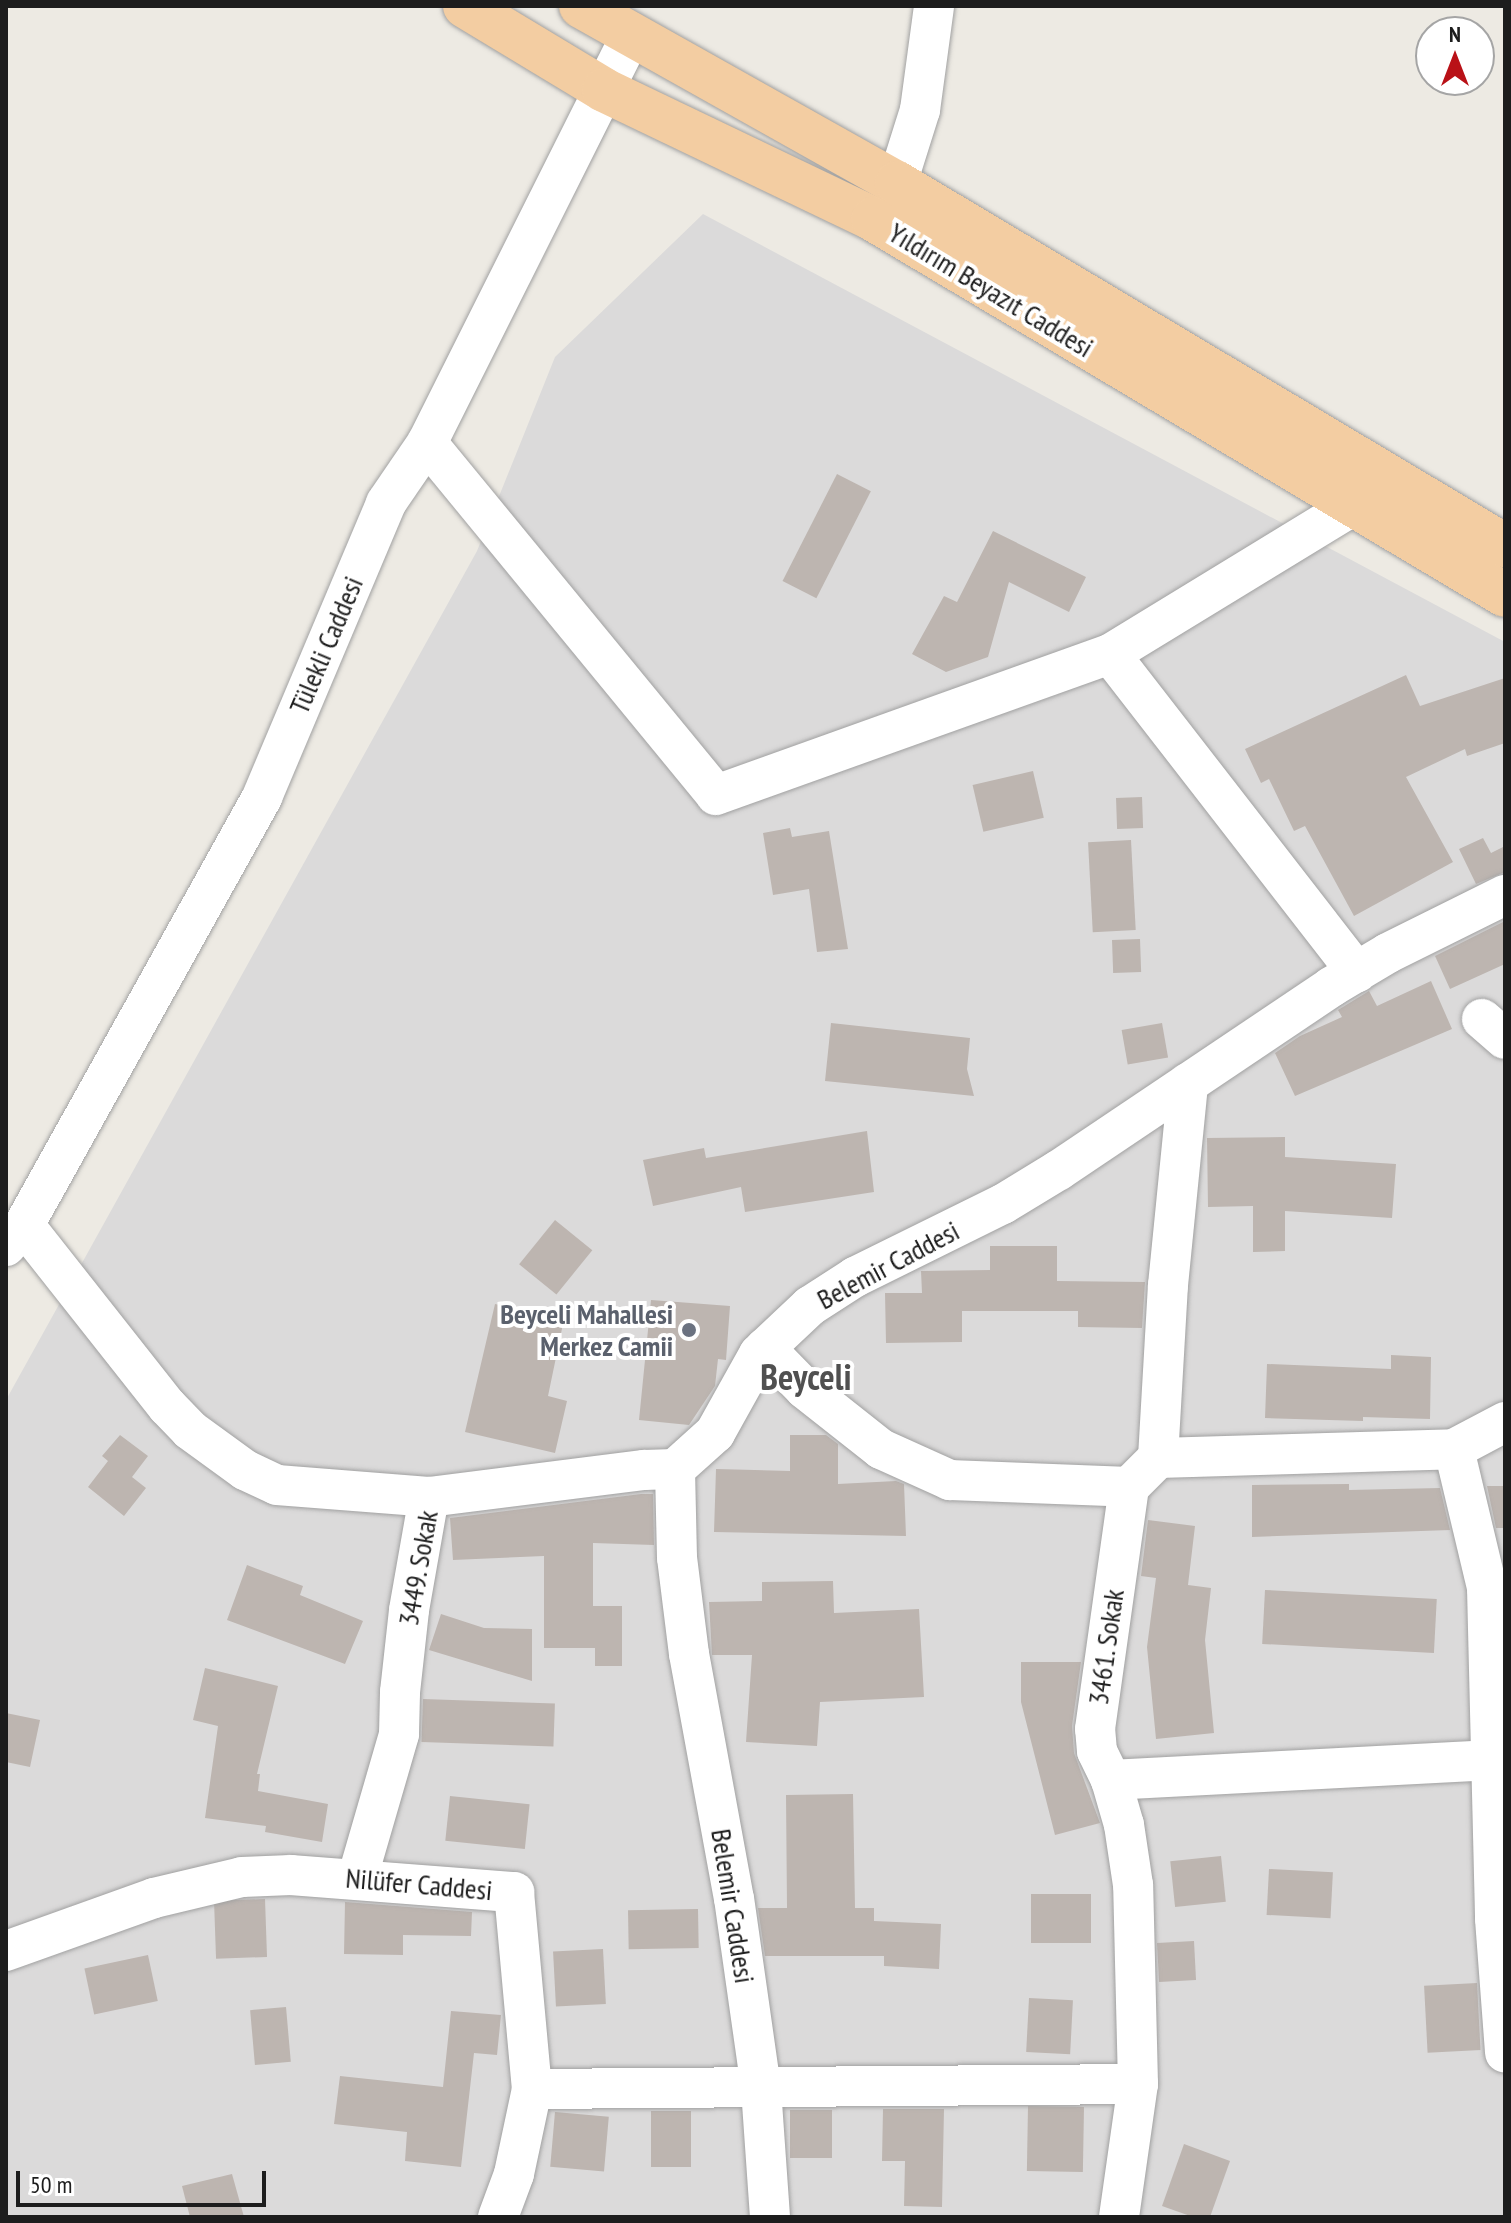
<!DOCTYPE html>
<meta charset="utf-8">
<style>
body{margin:0}
#map{position:relative;width:1511px;height:2223px;overflow:hidden;background:#edeae3;font-family:"PT Sans Narrow",sans-serif}
div>[style]{position:absolute}
.residential>*{inset:0;background:#dbdada}
.building>*{inset:0;background:#bdb5b0;transform-origin:0 0}
.roads{filter:drop-shadow(0 0 2px #a1a1a1) drop-shadow(0 0 2px #a1a1a1)}
.minor>*{height:40px;margin:-20px;padding:0 20px;transform-origin:20px;border-radius:20px;background:#fff}
.major>*{height:44px;margin:-22px;padding:0 22px;transform-origin:22px;border-radius:22px;background:#f3cda2}
.dots>*{width:22px;height:22px;translate:-50% -50%;box-sizing:border-box;border:4px solid #fff;border-radius:50%}
span{translate:-50% -50%;white-space:nowrap;text-align:center;line-height:1.15;-webkit-text-stroke:8px #fff;paint-order:stroke}
.street-label{font-size:28px;color:#1d1d1d}
.worship-label{font-size:28px;color:#5b616d;font-weight:700}
.right{translate:-100% -50%;text-align:right}
.district-label{font-size:36px;color:#505050;font-weight:700}
.frame{position:absolute;inset:0;border:8px solid #1d1d1d;pointer-events:none}
.north{position:absolute;left:1415px;top:16px;width:80px;height:80px;box-sizing:border-box;background:#fff;border:2px solid #a5a5a5;border-radius:50%;rotate:0deg;font-size:22px;font-weight:700;line-height:32px;text-align:center;color:#1d1d1d}
.north::after{content:'';display:block;margin:auto;width:28px;height:36px;background:#b91117;clip-path:polygon(50% 0,100% 100%,50% 72%,0 100%)}
.scale{position:absolute;left:16px;top:2171px;width:250px;height:36px;box-sizing:border-box;border:4px solid #1d1d1d;border-top:0;padding-left:10px;font-size:24px;line-height:28px;white-space:nowrap;color:#1d1d1d;-webkit-text-stroke:6px #fff;paint-order:stroke}
</style>
<div id="map">
<div class="residential">
<div style="clip-path:polygon(703px 214px,1505px 642px,1505px 2217px,6px 2217px,6px 1400px,477px 551px,555px 357px)"></div>
</div>
<div class="building">
<div style="left:837px;top:474px;width:38px;height:120px;rotate:27deg"></div>
<div style="clip-path:polygon(993px 531px,1086px 577px,1069px 612px,1009px 582px,988px 657px,946px 672px,912px 654px,944px 596px,957px 602px)"></div>
<div style="clip-path:polygon(1406px 675px,1420px 706px,1505px 678px,1505px 743px,1467px 756px,1465px 749px,1406px 777px,1453px 862px,1354px 916px,1305px 826px,1294px 831px,1269px 779px,1261px 783px,1245px 749px)"></div>
<div style="left:1033px;top:771px;width:48px;height:62px;rotate:77deg"></div>
<div style="left:1142px;top:797px;width:31px;height:26px;rotate:88deg"></div>
<div style="clip-path:polygon(790px 828px,792px 837px,829px 831px,848px 949px,817px 952px,809px 889px,773px 895px,763px 833px)"></div>
<div style="clip-path:polygon(1483px 838px,1491px 853px,1505px 846px,1505px 872px,1476px 884px,1459px 849px)"></div>
<div style="left:1131px;top:840px;width:90px;height:43px;rotate:87deg"></div>
<div style="clip-path:polygon(1505px 921px,1505px 964px,1450px 989px,1435px 956px)"></div>
<div style="left:1140px;top:939px;width:33px;height:28px;rotate:88deg"></div>
<div style="clip-path:polygon(1431px 981px,1452px 1029px,1295px 1096px,1275px 1053px,1300px 1036px,1342px 1017px,1338px 1010px,1369px 991px,1377px 1006px)"></div>
<div style="clip-path:polygon(831px 1023px,970px 1038px,967px 1069px,974px 1096px,825px 1081px)"></div>
<div style="left:1162px;top:1023px;width:35px;height:41px;rotate:80deg"></div>
<div style="clip-path:polygon(867px 1131px,874px 1192px,745px 1212px,741px 1187px,653px 1206px,643px 1160px,704px 1148px,706px 1158px)"></div>
<div style="clip-path:polygon(1285px 1137px,1285px 1157px,1396px 1164px,1392px 1218px,1285px 1211px,1285px 1251px,1253px 1252px,1253px 1206px,1208px 1207px,1207px 1138px)"></div>
<div style="left:555px;top:1220px;width:48px;height:57px;rotate:39deg"></div>
<div style="clip-path:polygon(990px 1246px,1057px 1246px,1057px 1281px,1145px 1282px,1142px 1328px,1078px 1327px,1078px 1311px,962px 1311px,962px 1342px,886px 1343px,885px 1293px,922px 1293px,921px 1271px,990px 1270px)"></div>
<div style="clip-path:polygon(651px 1300px,730px 1306px,726px 1360px,718px 1359px,715px 1386px,689px 1425px,639px 1420px)"></div>
<div style="clip-path:polygon(495px 1304px,564px 1319px,548px 1396px,567px 1401px,555px 1453px,465px 1432px)"></div>
<div style="clip-path:polygon(1391px 1355px,1431px 1357px,1430px 1419px,1363px 1417px,1363px 1421px,1265px 1418px,1267px 1364px,1391px 1369px)"></div>
<div style="clip-path:polygon(120px 1435px,148px 1456px,132px 1477px,146px 1488px,124px 1516px,88px 1487px,108px 1461px,102px 1456px)"></div>
<div style="clip-path:polygon(790px 1435px,826px 1435px,838px 1444px,838px 1484px,896px 1481px,904px 1484px,906px 1536px,714px 1532px,716px 1469px,790px 1471px)"></div>
<div style="clip-path:polygon(1349px 1484px,1349px 1490px,1440px 1488px,1450px 1530px,1252px 1537px,1252px 1485px)"></div>
<div style="clip-path:polygon(1487px 1486px,1505px 1486px,1505px 1528px,1496px 1528px)"></div>
<div style="clip-path:polygon(641px 1494px,653px 1494px,654px 1545px,593px 1543px,593px 1606px,622px 1606px,622px 1666px,595px 1666px,595px 1648px,544px 1648px,544px 1556px,453px 1560px,450px 1518px)"></div>
<div style="clip-path:polygon(1148px 1520px,1195px 1526px,1188px 1585px,1211px 1588px,1205px 1640px,1214px 1733px,1156px 1739px,1147px 1647px,1156px 1578px,1141px 1576px)"></div>
<div style="clip-path:polygon(247px 1565px,303px 1586px,300px 1595px,363px 1621px,345px 1664px,227px 1620px)"></div>
<div style="clip-path:polygon(833px 1581px,834px 1613px,919px 1609px,924px 1697px,820px 1702px,817px 1746px,746px 1742px,752px 1655px,712px 1655px,709px 1602px,762px 1601px,762px 1582px)"></div>
<div style="left:1265px;top:1590px;width:172px;height:54px;rotate:3deg"></div>
<div style="clip-path:polygon(441px 1614px,484px 1628px,532px 1629px,532px 1681px,429px 1650px)"></div>
<div style="clip-path:polygon(1021px 1662px,1081px 1662px,1072px 1726px,1074px 1753px,1100px 1823px,1055px 1835px,1021px 1702px)"></div>
<div style="clip-path:polygon(205px 1668px,278px 1686px,257px 1774px,260px 1774px,258px 1791px,328px 1804px,322px 1842px,265px 1832px,266px 1826px,205px 1818px,218px 1726px,193px 1720px)"></div>
<div style="left:423px;top:1699px;width:132px;height:43px;rotate:2deg"></div>
<div style="clip-path:polygon(6px 1713px,40px 1720px,30px 1767px,6px 1762px)"></div>
<div style="clip-path:polygon(853px 1794px,855px 1908px,874px 1908px,874px 1921px,941px 1924px,939px 1969px,884px 1966px,884px 1956px,765px 1956px,758px 1908px,787px 1908px,786px 1795px)"></div>
<div style="left:450px;top:1796px;width:80px;height:45px;rotate:6deg"></div>
<div style="left:1221px;top:1856px;width:46px;height:51px;rotate:84deg"></div>
<div style="left:1269px;top:1869px;width:64px;height:46px;rotate:3deg"></div>
<div style="left:1031px;top:1894px;width:60px;height:49px"></div>
<div style="left:265px;top:1899px;width:58px;height:51px;rotate:88deg"></div>
<div style="clip-path:polygon(345px 1902px,472px 1912px,471px 1936px,403px 1935px,403px 1955px,344px 1954px)"></div>
<div style="left:698px;top:1909px;width:39px;height:70px;rotate:89deg"></div>
<div style="left:1194px;top:1941px;width:39px;height:37px;rotate:87deg"></div>
<div style="left:603px;top:1949px;width:55px;height:50px;rotate:87deg"></div>
<div style="left:148px;top:1955px;width:47px;height:65px;rotate:78deg"></div>
<div style="left:1477px;top:1983px;width:67px;height:53px;rotate:87deg"></div>
<div style="left:1029px;top:1998px;width:44px;height:54px;rotate:3deg"></div>
<div style="left:286px;top:2007px;width:55px;height:36px;rotate:85deg"></div>
<div style="clip-path:polygon(451px 2011px,501px 2015px,497px 2055px,474px 2053px,461px 2167px,405px 2161px,407px 2132px,334px 2124px,340px 2076px,443px 2087px)"></div>
<div style="left:1084px;top:2107px;width:65px;height:56px;rotate:91deg"></div>
<div style="clip-path:polygon(883px 2109px,944px 2109px,942px 2207px,904px 2206px,905px 2161px,882px 2161px)"></div>
<div style="left:790px;top:2110px;width:42px;height:48px"></div>
<div style="left:651px;top:2111px;width:40px;height:56px"></div>
<div style="left:555px;top:2112px;width:54px;height:55px;rotate:5deg"></div>
<div style="clip-path:polygon(1184px 2144px,1230px 2161px,1210px 2217px,1193px 2217px,1162px 2206px)"></div>
<div style="clip-path:polygon(232px 2174px,244px 2217px,190px 2217px,182px 2186px)"></div>
</div>
<div class="roads">
<div class="minor">
<div style="left:897px;top:183px;width:77px;rotate:-72.5deg"></div>
<div style="left:920px;top:110px;width:105px;rotate:-82.3deg"></div>
<div style="left:427px;top:443px;width:455px;rotate:50.6deg"></div>
<div style="left:716px;top:795px;width:418px;rotate:-19.7deg"></div>
<div style="left:1110px;top:654px;width:284px;rotate:-31.4deg"></div>
<div style="left:1110px;top:654px;width:403px;rotate:52.2deg"></div>
<div style="left:1482px;top:1019px;width:30px;rotate:41deg"></div>
<div style="left:24px;top:1225px;width:231px;rotate:51.7deg"></div>
<div style="left:167px;top:1406px;width:33px;rotate:46deg"></div>
<div style="left:190px;top:1430px;width:68px;rotate:36deg"></div>
<div style="left:245px;top:1470px;width:35px;rotate:25deg"></div>
<div style="left:277px;top:1485px;width:152px;rotate:4.5deg"></div>
<div style="left:429px;top:1497px;width:217px;rotate:-7.2deg"></div>
<div style="left:644px;top:1470px;width:31px;rotate:-2deg"></div>
<div style="left:6px;top:1246px;width:28px;rotate:-49deg"></div>
<div style="left:24px;top:1225px;width:490px;rotate:-60.9deg"></div>
<div style="left:262px;top:797px;width:319px;rotate:-67.1deg"></div>
<div style="left:386px;top:503px;width:73px;rotate:-55.7deg"></div>
<div style="left:427px;top:443px;width:454px;rotate:-63.4deg"></div>
<div style="left:765px;top:1348px;width:57px;rotate:45.7deg"></div>
<div style="left:805px;top:1389px;width:97px;rotate:38.3deg"></div>
<div style="left:881px;top:1449px;width:76px;rotate:24.2deg"></div>
<div style="left:950px;top:1480px;width:179px;rotate:2.2deg"></div>
<div style="left:1454px;top:1449px;width:143px;rotate:76.6deg"></div>
<div style="left:1487px;top:1588px;width:331px;rotate:88.6deg"></div>
<div style="left:1495px;top:1919px;width:134px;rotate:85.7deg"></div>
<div style="left:1158px;top:1458px;width:296px;rotate:-1.7deg"></div>
<div style="left:1454px;top:1449px;width:58px;rotate:-27.9deg"></div>
<div style="left:1111px;top:1780px;width:381px;rotate:-3deg"></div>
<div style="left:357px;top:1879px;width:151px;rotate:-73.8deg"></div>
<div style="left:399px;top:1734px;width:42px;rotate:-88.6deg"></div>
<div style="left:400px;top:1692px;width:82px;rotate:-83.7deg"></div>
<div style="left:409px;top:1610px;width:115px;rotate:-80deg"></div>
<div style="left:6px;top:1951px;width:157px;rotate:-19.7deg"></div>
<div style="left:154px;top:1898px;width:90px;rotate:-13.4deg"></div>
<div style="left:242px;top:1877px;width:49px;rotate:-2.3deg"></div>
<div style="left:291px;top:1875px;width:224px;rotate:4.4deg"></div>
<div style="left:514px;top:1892px;width:198px;rotate:84.8deg"></div>
<div style="left:532px;top:2089px;width:87px;rotate:102deg"></div>
<div style="left:514px;top:2174px;width:46px;rotate:110.4deg"></div>
<div style="left:532px;top:2089px;width:606px;rotate:-0.47deg"></div>
<div style="left:770px;top:2217px;width:129px;rotate:-94deg"></div>
<div style="left:761px;top:2088px;width:191px;rotate:-98.1deg"></div>
<div style="left:734px;top:1899px;width:249px;rotate:-100.4deg"></div>
<div style="left:689px;top:1654px;width:97px;rotate:-97.1deg"></div>
<div style="left:677px;top:1558px;width:89px;rotate:-91.3deg"></div>
<div style="left:675px;top:1469px;width:54px;rotate:-42deg"></div>
<div style="left:715px;top:1433px;width:90px;rotate:-60.9deg"></div>
<div style="left:759px;top:1354px;width:70px;rotate:-43.3deg"></div>
<div style="left:810px;top:1306px;width:54px;rotate:-32.8deg"></div>
<div style="left:855px;top:1277px;width:165px;rotate:-26.3deg"></div>
<div style="left:1003px;top:1204px;width:66px;rotate:-31.3deg"></div>
<div style="left:1059px;top:1170px;width:328px;rotate:-33.9deg"></div>
<div style="left:1331px;top:987px;width:66px;rotate:-30.8deg"></div>
<div style="left:1388px;top:953px;width:131px;rotate:-26.4deg"></div>
<div style="left:1119px;top:2217px;width:134px;rotate:-81.9deg"></div>
<div style="left:1138px;top:2084px;width:199px;rotate:-91.4deg"></div>
<div style="left:1133px;top:1885px;width:61px;rotate:-98.5deg"></div>
<div style="left:1124px;top:1825px;width:47px;rotate:-106.1deg"></div>
<div style="left:1111px;top:1780px;width:32px;rotate:-116deg"></div>
<div style="left:1097px;top:1751px;width:22px;rotate:-95deg"></div>
<div style="left:1095px;top:1729px;width:244px;rotate:-82deg"></div>
<div style="left:1129px;top:1487px;width:41px;rotate:-45deg"></div>
<div style="left:1158px;top:1458px;width:173px;rotate:-86.7deg"></div>
<div style="left:1168px;top:1285px;width:203px;rotate:-84.3deg"></div>
</div>
<div class="major">
<div style="left:465px;top:6px;width:162px;rotate:31.1deg"></div>
<div style="left:604px;top:90px;width:298px;rotate:25.6deg"></div>
<div style="left:873px;top:219px;width:735px;rotate:30.75deg"></div>
<div style="left:581px;top:6px;width:362px;rotate:29.3deg"></div>
<div style="left:897px;top:183px;width:708px;rotate:30.84deg"></div>
</div>
</div>
<div class="dots">
<div style="left:689px;top:1330px;background:#6b7280"></div>
</div>
<div class="street-label">
<span style="left:991px;top:290px;rotate:31deg">Yıldırım Beyazıt Caddesi</span>
<span style="left:326px;top:645px;rotate:-67deg">Tülekli Caddesi</span>
<span style="left:888px;top:1265px;rotate:-28deg">Belemir Caddesi</span>
<span style="left:418px;top:1568px;rotate:-80deg">3449. Sokak</span>
<span style="left:1106px;top:1647px;rotate:-82deg">3461. Sokak</span>
<span style="left:419px;top:1884px;rotate:5deg">Nilüfer Caddesi</span>
<span style="left:733px;top:1906px;rotate:81deg">Belemir Caddesi</span>
</div>
<div class="worship-label">
<span class="right" style="left:673px;top:1330px">Beyceli Mahallesi<br>Merkez Camii</span>
</div>
<div class="district-label">
<span style="left:806px;top:1377px">Beyceli</span>
</div>
<div class="frame"></div>
<div class="north">N</div>
<div class="scale">50 m</div>
</div>
